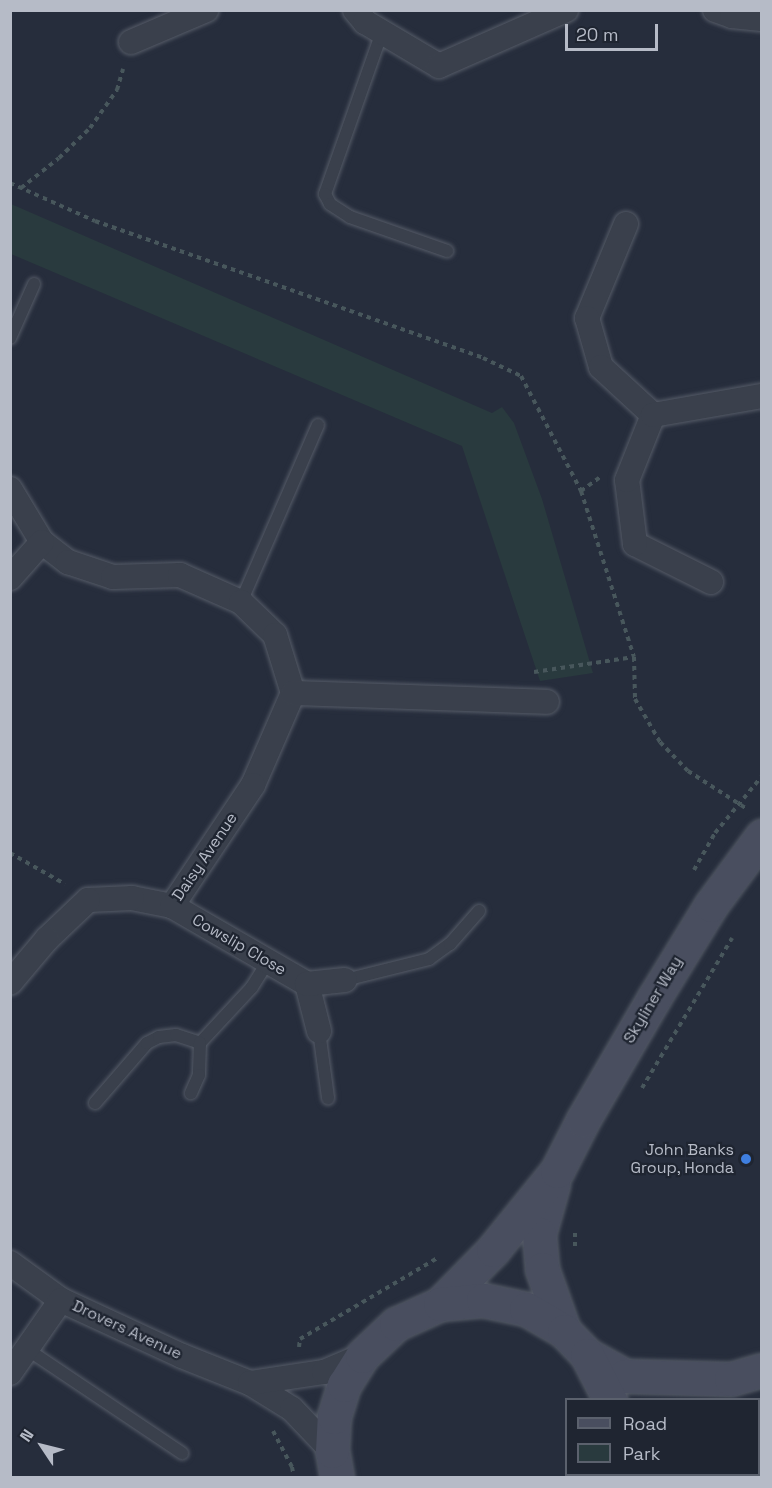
<!DOCTYPE html>
<style>
body{margin:0}
#map{position:relative;width:772px;height:1488px;overflow:hidden;background:#262d3c;font-family:"Space Grotesk",sans-serif}
div>[style]{position:absolute}
.green>*{inset:0;background:#293a3e}
.path>*{height:4px;margin-top:-2px;transform-origin:0;background:repeating-linear-gradient(90deg,#48575c 0 4.5px,transparent 0 9px)}
.roads{filter:drop-shadow(0 0 2px #555b67) drop-shadow(0 0 2px #555b67)}
.lane>*{height:12px;margin:-6px;padding:0 6px;transform-origin:6px;border-radius:6px;background:#3a404c}
.street>*{height:24px;margin:-12px;padding:0 12px;transform-origin:12px;border-radius:12px;background:#3a404c}
.secondary>*{height:33px;margin:-16.5px;padding:0 16.5px;transform-origin:16.5px;border-radius:16.5px;background:#494e5f}
.dots>*{width:16px;height:16px;translate:-50% -50%;box-sizing:border-box;border:3px solid #1f2531;border-radius:50%}
span{translate:-50% -50%;white-space:nowrap;text-align:center;line-height:1.15;-webkit-text-stroke:4.5px #1f2531;paint-order:stroke}
.street-label{font-size:16px;color:#b6bbc7}
.poi-label{font-size:16px;color:#b6bbc7}
.right{translate:-100% -50%;text-align:right}
.frame{position:absolute;inset:0;border:12px solid #b6bbc7;pointer-events:none}
.legend{position:absolute;left:565px;top:1398px;width:195px;height:78px;box-sizing:border-box;background:#1f2531;border:2px solid #5b616d;margin:0;padding:8px 10px;list-style:none;font-size:18px;color:#b6bbc7}
.legend li{display:flex;align-items:center;gap:12px;height:30px}
.legend b{width:30px;border:2px solid #5b616d}
.north{position:absolute;left:12px;top:1416px;width:60px;height:60px;-webkit-text-stroke:4px #1f2531;paint-order:stroke;rotate:305deg;font-size:16px;font-weight:700;line-height:24px;text-align:center;color:#b6bbc7}
.north::after{content:'';display:block;margin:auto;width:21px;height:27px;background:#b6bbc7;clip-path:polygon(50% 0,100% 100%,50% 72%,0 100%)}
.scale{position:absolute;left:565px;top:24px;width:93px;height:27px;box-sizing:border-box;border:3px solid #b6bbc7;border-top:0;padding-left:8px;font-size:18px;line-height:21px;white-space:nowrap;color:#b6bbc7;-webkit-text-stroke:4px #1f2531;paint-order:stroke}
</style>
<div id="map">
<div class="green">
<div style="clip-path:polygon(11px 204px,492px 413px,502px 407px,514px 423px,542px 499px,593px 673px,540px 681px,462px 446px,11px 254px)"></div>
<div style="clip-path:polygon(761px 1430px,761px 1477px,703px 1477px,706px 1475px,758px 1474px,759px 1432px)"></div>
</div>
<div class="path">
<div style="left:10px;top:183px;width:93px;rotate:24.1deg"></div>
<div style="left:95px;top:221px;width:411px;rotate:19.4deg"></div>
<div style="left:483px;top:358px;width:42px;rotate:25.3deg"></div>
<div style="left:521px;top:376px;width:130px;rotate:62.4deg"></div>
<div style="left:581px;top:491px;width:174px;rotate:72.3deg"></div>
<div style="left:634px;top:657px;width:42px;rotate:88.6deg"></div>
<div style="left:635px;top:699px;width:50px;rotate:59.8deg"></div>
<div style="left:660px;top:742px;width:40px;rotate:46deg"></div>
<div style="left:688px;top:771px;width:70px;rotate:32.8deg"></div>
<div style="left:21px;top:188px;width:48px;rotate:-38.3deg"></div>
<div style="left:59px;top:158px;width:43px;rotate:-44.1deg"></div>
<div style="left:90px;top:128px;width:47px;rotate:-54.6deg"></div>
<div style="left:117px;top:90px;width:22px;rotate:-74deg"></div>
<div style="left:581px;top:491px;width:24px;rotate:-36deg"></div>
<div style="left:534px;top:672px;width:101px;rotate:-8.5deg"></div>
<div style="left:10px;top:853px;width:63px;rotate:29.4deg"></div>
<div style="left:694px;top:870px;width:43px;rotate:-60.4deg"></div>
<div style="left:715px;top:833px;width:74px;rotate:-50.5deg"></div>
<div style="left:642px;top:1088px;width:175px;rotate:-59deg"></div>
<div style="left:575px;top:1233px;width:16px;rotate:90deg"></div>
<div style="left:299px;top:1347px;width:8px;rotate:-83deg"></div>
<div style="left:300px;top:1339px;width:158px;rotate:-30.5deg"></div>
<div style="left:758px;top:1422px;width:5px;rotate:-37deg"></div>
<div style="left:273px;top:1431px;width:41px;rotate:62.2deg"></div>
<div style="left:292px;top:1467px;width:11px;rotate:80deg"></div>
<div style="left:687px;top:1478px;width:5px;rotate:-53deg"></div>
</div>
<div class="roads">
<div class="lane">
<div style="left:382px;top:32px;width:172px;rotate:109.4deg"></div>
<div style="left:325px;top:194px;width:11px;rotate:63deg"></div>
<div style="left:330px;top:204px;width:24px;rotate:33deg"></div>
<div style="left:350px;top:217px;width:103px;rotate:19.3deg"></div>
<div style="left:10px;top:338px;width:59px;rotate:-66deg"></div>
<div style="left:241px;top:602px;width:193px;rotate:-66.5deg"></div>
<div style="left:345px;top:980px;width:87px;rotate:-14deg"></div>
<div style="left:429px;top:959px;width:26px;rotate:-36deg"></div>
<div style="left:450px;top:944px;width:44px;rotate:-48.7deg"></div>
<div style="left:319px;top:1031px;width:68px;rotate:82.3deg"></div>
<div style="left:200px;top:1043px;width:76px;rotate:-47.1deg"></div>
<div style="left:252px;top:987px;width:31px;rotate:-58deg"></div>
<div style="left:95px;top:1103px;width:79px;rotate:-49.1deg"></div>
<div style="left:147px;top:1043px;width:13px;rotate:-27deg"></div>
<div style="left:159px;top:1037px;width:17px;rotate:-7deg"></div>
<div style="left:176px;top:1035px;width:25px;rotate:18deg"></div>
<div style="left:200px;top:1043px;width:32px;rotate:92deg"></div>
<div style="left:199px;top:1075px;width:20px;rotate:114deg"></div>
<div style="left:27px;top:1349px;width:187px;rotate:33.9deg"></div>
</div>
<div class="street">
<div style="left:355px;top:10px;width:16px;rotate:50deg"></div>
<div style="left:365px;top:22px;width:86px;rotate:30.7deg"></div>
<div style="left:439px;top:66px;width:139px;rotate:-23.8deg"></div>
<div style="left:715px;top:10px;width:18px;rotate:19deg"></div>
<div style="left:732px;top:16px;width:30px;rotate:6deg"></div>
<div style="left:131px;top:42px;width:82px;rotate:-23.1deg"></div>
<div style="left:626px;top:224px;width:102px;rotate:112.5deg"></div>
<div style="left:587px;top:318px;width:51px;rotate:74.1deg"></div>
<div style="left:601px;top:367px;width:71px;rotate:42.7deg"></div>
<div style="left:10px;top:489px;width:62px;rotate:58.9deg"></div>
<div style="left:42px;top:542px;width:33px;rotate:38deg"></div>
<div style="left:68px;top:562px;width:47px;rotate:18.4deg"></div>
<div style="left:113px;top:577px;width:67px;rotate:-1.7deg"></div>
<div style="left:180px;top:575px;width:67px;rotate:23.9deg"></div>
<div style="left:241px;top:602px;width:47px;rotate:44.1deg"></div>
<div style="left:275px;top:635px;width:61px;rotate:72.8deg"></div>
<div style="left:293px;top:693px;width:100px;rotate:113.5deg"></div>
<div style="left:253px;top:785px;width:146px;rotate:123.8deg"></div>
<div style="left:172px;top:906px;width:41px;rotate:-168.7deg"></div>
<div style="left:132px;top:898px;width:44px;rotate:177.4deg"></div>
<div style="left:88px;top:900px;width:57px;rotate:136.4deg"></div>
<div style="left:47px;top:939px;width:57px;rotate:130.1deg"></div>
<div style="left:10px;top:578px;width:48px;rotate:-48.4deg"></div>
<div style="left:711px;top:582px;width:85px;rotate:-153.4deg"></div>
<div style="left:635px;top:544px;width:64px;rotate:-97.1deg"></div>
<div style="left:627px;top:480px;width:70px;rotate:-68.2deg"></div>
<div style="left:653px;top:415px;width:111px;rotate:-9.9deg"></div>
<div style="left:293px;top:693px;width:254px;rotate:2deg"></div>
<div style="left:172px;top:906px;width:156px;rotate:30deg"></div>
<div style="left:319px;top:1031px;width:49px;rotate:-104.3deg"></div>
<div style="left:307px;top:984px;width:38px;rotate:-6deg"></div>
<div style="left:10px;top:1263px;width:63px;rotate:36deg"></div>
<div style="left:61px;top:1300px;width:133px;rotate:24.8deg"></div>
<div style="left:182px;top:1356px;width:73px;rotate:21.7deg"></div>
<div style="left:250px;top:1383px;width:49px;rotate:31.8deg"></div>
<div style="left:292px;top:1409px;width:58px;rotate:46.4deg"></div>
<div style="left:10px;top:1373px;width:89px;rotate:-55.1deg"></div>
<div style="left:250px;top:1383px;width:75px;rotate:-8.5deg"></div>
<div style="left:324px;top:1372px;width:41px;rotate:-22.8deg"></div>
</div>
<div class="secondary">
<div style="left:553px;top:1184px;width:52px;rotate:105.6deg"></div>
<div style="left:539px;top:1234px;width:35px;rotate:85deg"></div>
<div style="left:542px;top:1269px;width:66px;rotate:70.5deg"></div>
<div style="left:440px;top:1304px;width:76px;rotate:-45.5deg"></div>
<div style="left:493px;top:1250px;width:102px;rotate:-51deg"></div>
<div style="left:557px;top:1171px;width:57px;rotate:-63deg"></div>
<div style="left:583px;top:1120px;width:141px;rotate:-59.8deg"></div>
<div style="left:654px;top:998px;width:109px;rotate:-58.5deg"></div>
<div style="left:711px;top:905px;width:86px;rotate:-53.5deg"></div>
<div style="left:587px;top:1355px;width:43px;rotate:28.9deg"></div>
<div style="left:625px;top:1376px;width:106px;rotate:1.6deg"></div>
<div style="left:731px;top:1379px;width:32px;rotate:-16deg"></div>
<div style="left:337px;top:1478px;width:27px;rotate:-100deg"></div>
<div style="left:332px;top:1451px;width:34px;rotate:-87deg"></div>
<div style="left:334px;top:1417px;width:34px;rotate:-73deg"></div>
<div style="left:344px;top:1385px;width:34px;rotate:-58deg"></div>
<div style="left:362px;top:1356px;width:47px;rotate:-43.3deg"></div>
<div style="left:396px;top:1324px;width:48px;rotate:-24.4deg"></div>
<div style="left:440px;top:1304px;width:43px;rotate:-5.3deg"></div>
<div style="left:483px;top:1300px;width:44px;rotate:11.8deg"></div>
<div style="left:526px;top:1309px;width:44px;rotate:30.1deg"></div>
<div style="left:564px;top:1331px;width:33px;rotate:46deg"></div>
<div style="left:587px;top:1355px;width:51px;rotate:62.9deg"></div>
<div style="left:617px;top:1478px;width:5px;rotate:-53deg"></div>
</div>
</div>
<div class="dots">
<div style="left:746px;top:1159px;background:#3f7fe0"></div>
</div>
<div class="street-label">
<span style="left:205px;top:857px;rotate:-56deg">Daisy Avenue</span>
<span style="left:239px;top:945px;rotate:30deg">Cowslip Close</span>
<span style="left:653px;top:1000px;rotate:-59deg">Skyliner Way</span>
<span style="left:127px;top:1330px;rotate:25deg">Drovers Avenue</span>
</div>
<div class="poi-label">
<span class="right" style="left:734px;top:1159px">John Banks<br>Group, Honda</span>
</div>
<div class="frame"></div>
<ul class="legend">
<li><b style="height:8px;background:#494e5f"></b>Road</li>
<li><b style="height:16px;background:#293a3e"></b>Park</li>
</ul>
<div class="north">N</div>
<div class="scale">20 m</div>
</div>
